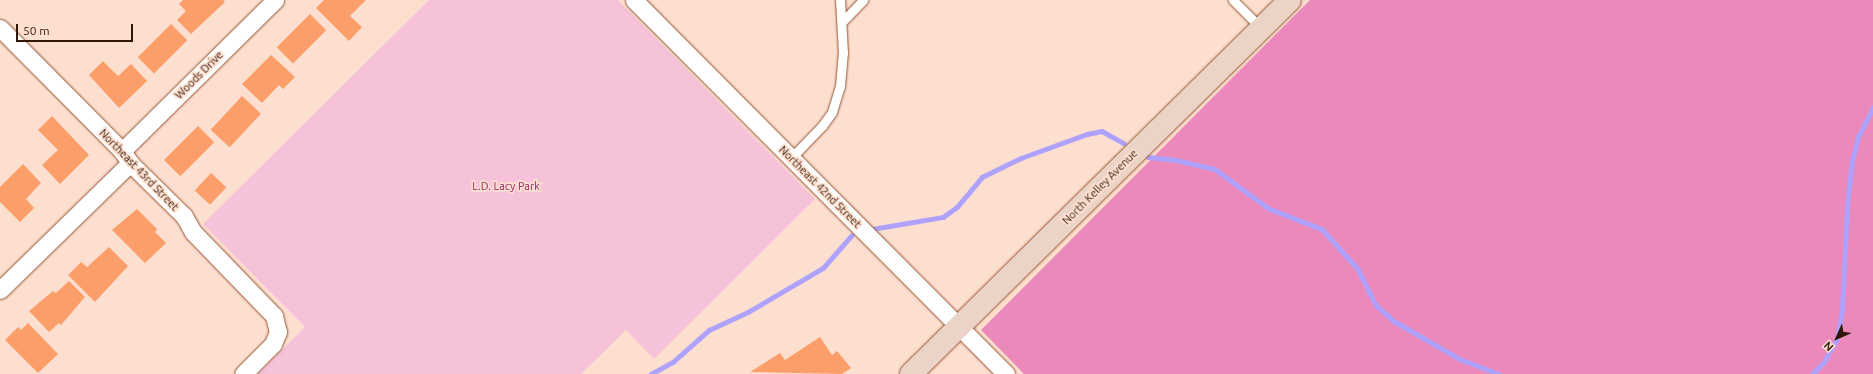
<!DOCTYPE html>
<style>
body{margin:0}
#map{position:relative;width:1873px;height:374px;overflow:hidden;background:#fddfd0;font-family:Ubuntu,sans-serif}
div>[style]{position:absolute}
.green>*{inset:0;background:#f5c2d9}
.forest>*{inset:0;background:#ea89ba}
.stream>*{height:4.5px;margin:-2.25px;padding:0 2.25px;transform-origin:2.25px;border-radius:2.25px;background:#afa1fe}
.building>*{inset:0;background:#fb9e69;transform-origin:0 0}
.roads{filter:drop-shadow(0 0 1px #945531) drop-shadow(0 0 1px #945531)}
.lane>*{height:9px;margin:-4.5px;padding:0 4.5px;transform-origin:4.5px;border-radius:4.5px;background:#fff}
.street>*{height:17px;margin:-8.5px;padding:0 8.5px;transform-origin:8.5px;border-radius:8.5px;background:#fff}
.secondary>*{height:22px;margin:-11px;padding:0 11px;transform-origin:11px;border-radius:11px;background:#ebd4c7}
span{translate:-50% -50%;white-space:nowrap;text-align:center;line-height:1.15;-webkit-text-stroke:3.5px #fddfd0;paint-order:stroke}
.street-label{font-size:11px;color:#311707}
.park-label{font-size:11px;color:#942265}
.north{position:absolute;left:1817px;top:318px;width:40px;height:40px;-webkit-text-stroke:3px #fddfd0;paint-order:stroke;rotate:225deg;font-size:11px;font-weight:700;line-height:16px;text-align:center;color:#311707}
.north::after{content:'';display:block;margin:auto;width:14px;height:18px;background:#311707;clip-path:polygon(50% 0,100% 100%,50% 72%,0 100%)}
.scale{position:absolute;left:16px;top:24px;width:117px;height:18px;box-sizing:border-box;border:2px solid #311707;border-top:0;padding-left:5px;font-size:12px;line-height:14px;white-space:nowrap;color:#311707;-webkit-text-stroke:3px #fddfd0;paint-order:stroke}
</style>
<div id="map">
<div class="green">
<div style="clip-path:polygon(429px 0,618px 0,815px 199px,654px 359px,626px 330px,581px 374px,258px 374px,305px 327px,203px 224px)"></div>
</div>
<div class="forest">
<div style="clip-path:polygon(1310px 0,1873px 0,1873px 374px,1024px 374px,981px 330px)"></div>
</div>
<div class="stream">
<div style="left:1148px;top:157px;width:28px;rotate:6deg"></div>
<div style="left:1176px;top:160px;width:40px;rotate:13deg"></div>
<div style="left:1215px;top:169px;width:66px;rotate:36.3deg"></div>
<div style="left:1268px;top:208px;width:58px;rotate:21.3deg"></div>
<div style="left:1322px;top:229px;width:54px;rotate:48deg"></div>
<div style="left:1358px;top:269px;width:40px;rotate:63.4deg"></div>
<div style="left:1376px;top:305px;width:24px;rotate:42deg"></div>
<div style="left:1394px;top:321px;width:76px;rotate:29.9deg"></div>
<div style="left:1460px;top:359px;width:42px;rotate:21deg"></div>
<div style="left:872px;top:229px;width:72px;rotate:-9.6deg"></div>
<div style="left:943px;top:217px;width:17px;rotate:-36deg"></div>
<div style="left:957px;top:207px;width:39px;rotate:-50deg"></div>
<div style="left:982px;top:177px;width:43px;rotate:-26deg"></div>
<div style="left:1021px;top:158px;width:70px;rotate:-20deg"></div>
<div style="left:1087px;top:134px;width:15px;rotate:-11deg"></div>
<div style="left:1102px;top:131px;width:25px;rotate:29deg"></div>
<div style="left:651px;top:374px;width:26px;rotate:-29deg"></div>
<div style="left:674px;top:361px;width:47px;rotate:-41.5deg"></div>
<div style="left:709px;top:330px;width:43px;rotate:-24.8deg"></div>
<div style="left:748px;top:312px;width:87px;rotate:-30.4deg"></div>
<div style="left:823px;top:268px;width:43px;rotate:-48.8deg"></div>
<div style="left:1812px;top:374px;width:17px;rotate:-45deg"></div>
<div style="left:1824px;top:362px;width:26px;rotate:-61deg"></div>
<div style="left:1837px;top:339px;width:29px;rotate:-80deg"></div>
<div style="left:1842px;top:310px;width:104px;rotate:-87.2deg"></div>
<div style="left:1847px;top:206px;width:45px;rotate:-83.7deg"></div>
<div style="left:1852px;top:161px;width:25px;rotate:-76deg"></div>
<div style="left:1858px;top:137px;width:33px;rotate:-63deg"></div>
</div>
<div class="building">
<div style="clip-path:polygon(183px 0,223px 0,225px 2px,191px 34px,177px 20px,186px 11px,179px 4px)"></div>
<div style="clip-path:polygon(324px 0,366px 0,350px 16px,362px 27px,349px 41px,316px 8px)"></div>
<div style="left:310px;top:14px;width:23px;height:47px;rotate:45deg"></div>
<div style="left:171px;top:24px;width:23px;height:47px;rotate:45deg"></div>
<div style="clip-path:polygon(271px 55px,295px 77px,283px 89px,279px 85px,262px 103px,242px 84px)"></div>
<div style="clip-path:polygon(103px 61px,118px 76px,131px 64px,147px 81px,119px 108px,89px 75px)"></div>
<div style="left:242px;top:96px;width:26px;height:46px;rotate:43deg"></div>
<div style="clip-path:polygon(52px 116px,89px 155px,60px 184px,42px 165px,58px 150px,38px 130px)"></div>
<div style="left:198px;top:126px;width:23px;height:48px;rotate:45deg"></div>
<div style="clip-path:polygon(23px 164px,41px 183px,26px 199px,34px 208px,20px 222px,0 202px,0 187px)"></div>
<div style="left:211px;top:173px;width:21px;height:24px;rotate:43deg"></div>
<div style="clip-path:polygon(137px 209px,157px 229px,155px 232px,166px 243px,145px 263px,112px 230px)"></div>
<div style="clip-path:polygon(109px 247px,128px 266px,95px 302px,68px 275px,81px 262px,87px 267px)"></div>
<div style="clip-path:polygon(69px 281px,85px 297px,61px 325px,59px 323px,49px 332px,29px 311px,53px 291px,56px 293px)"></div>
<div style="clip-path:polygon(28px 323px,58px 354px,38px 373px,5px 340px,18px 327px,21px 330px)"></div>
<div style="clip-path:polygon(820px 337px,832px 355px,837px 351px,851px 368px,842px 374px,750px 372px,780px 353px,785px 360px)"></div>
</div>
<div class="roads">
<div class="lane">
<div style="left:1233px;top:0;width:40px;rotate:45deg"></div>
<div style="left:843px;top:21px;width:29px;rotate:-46deg"></div>
<div style="left:791px;top:158px;width:45px;rotate:-45.9deg"></div>
<div style="left:822px;top:126px;width:17px;rotate:-54deg"></div>
<div style="left:832px;top:112px;width:27px;rotate:-73deg"></div>
<div style="left:840px;top:86px;width:33px;rotate:-85deg"></div>
<div style="left:843px;top:53px;width:53px;rotate:-93.2deg"></div>
</div>
<div class="street">
<div style="left:634px;top:0;width:528px;rotate:45.15deg"></div>
<div style="left:0;top:28px;width:173px;rotate:45.2deg"></div>
<div style="left:122px;top:151px;width:14px;rotate:56deg"></div>
<div style="left:130px;top:163px;width:76px;rotate:44.5deg"></div>
<div style="left:184px;top:216px;width:18px;rotate:61deg"></div>
<div style="left:193px;top:232px;width:117px;rotate:46deg"></div>
<div style="left:274px;top:316px;width:16px;rotate:76deg"></div>
<div style="left:278px;top:332px;width:13px;rotate:113deg"></div>
<div style="left:273px;top:344px;width:42px;rotate:135deg"></div>
<div style="left:122px;top:151px;width:215px;rotate:-44.6deg"></div>
<div style="left:0;top:290px;width:182px;rotate:-44.3deg"></div>
</div>
<div class="secondary">
<div style="left:911px;top:374px;width:532px;rotate:-44.62deg"></div>
</div>
</div>
<div class="street-label">
<span style="left:199px;top:75px;rotate:-45deg">Woods Drive</span>
<span style="left:139px;top:170px;rotate:46deg">Northeast 43rd Street</span>
<span style="left:820px;top:187px;rotate:45deg">Northeast 42nd Street</span>
<span style="left:1100px;top:187px;rotate:-45deg">North Kelley Avenue</span>
</div>
<div class="park-label">
<span style="left:506px;top:186px">L.D. Lacy Park</span>
</div>
<div class="north">N</div>
<div class="scale">50 m</div>
</div>
